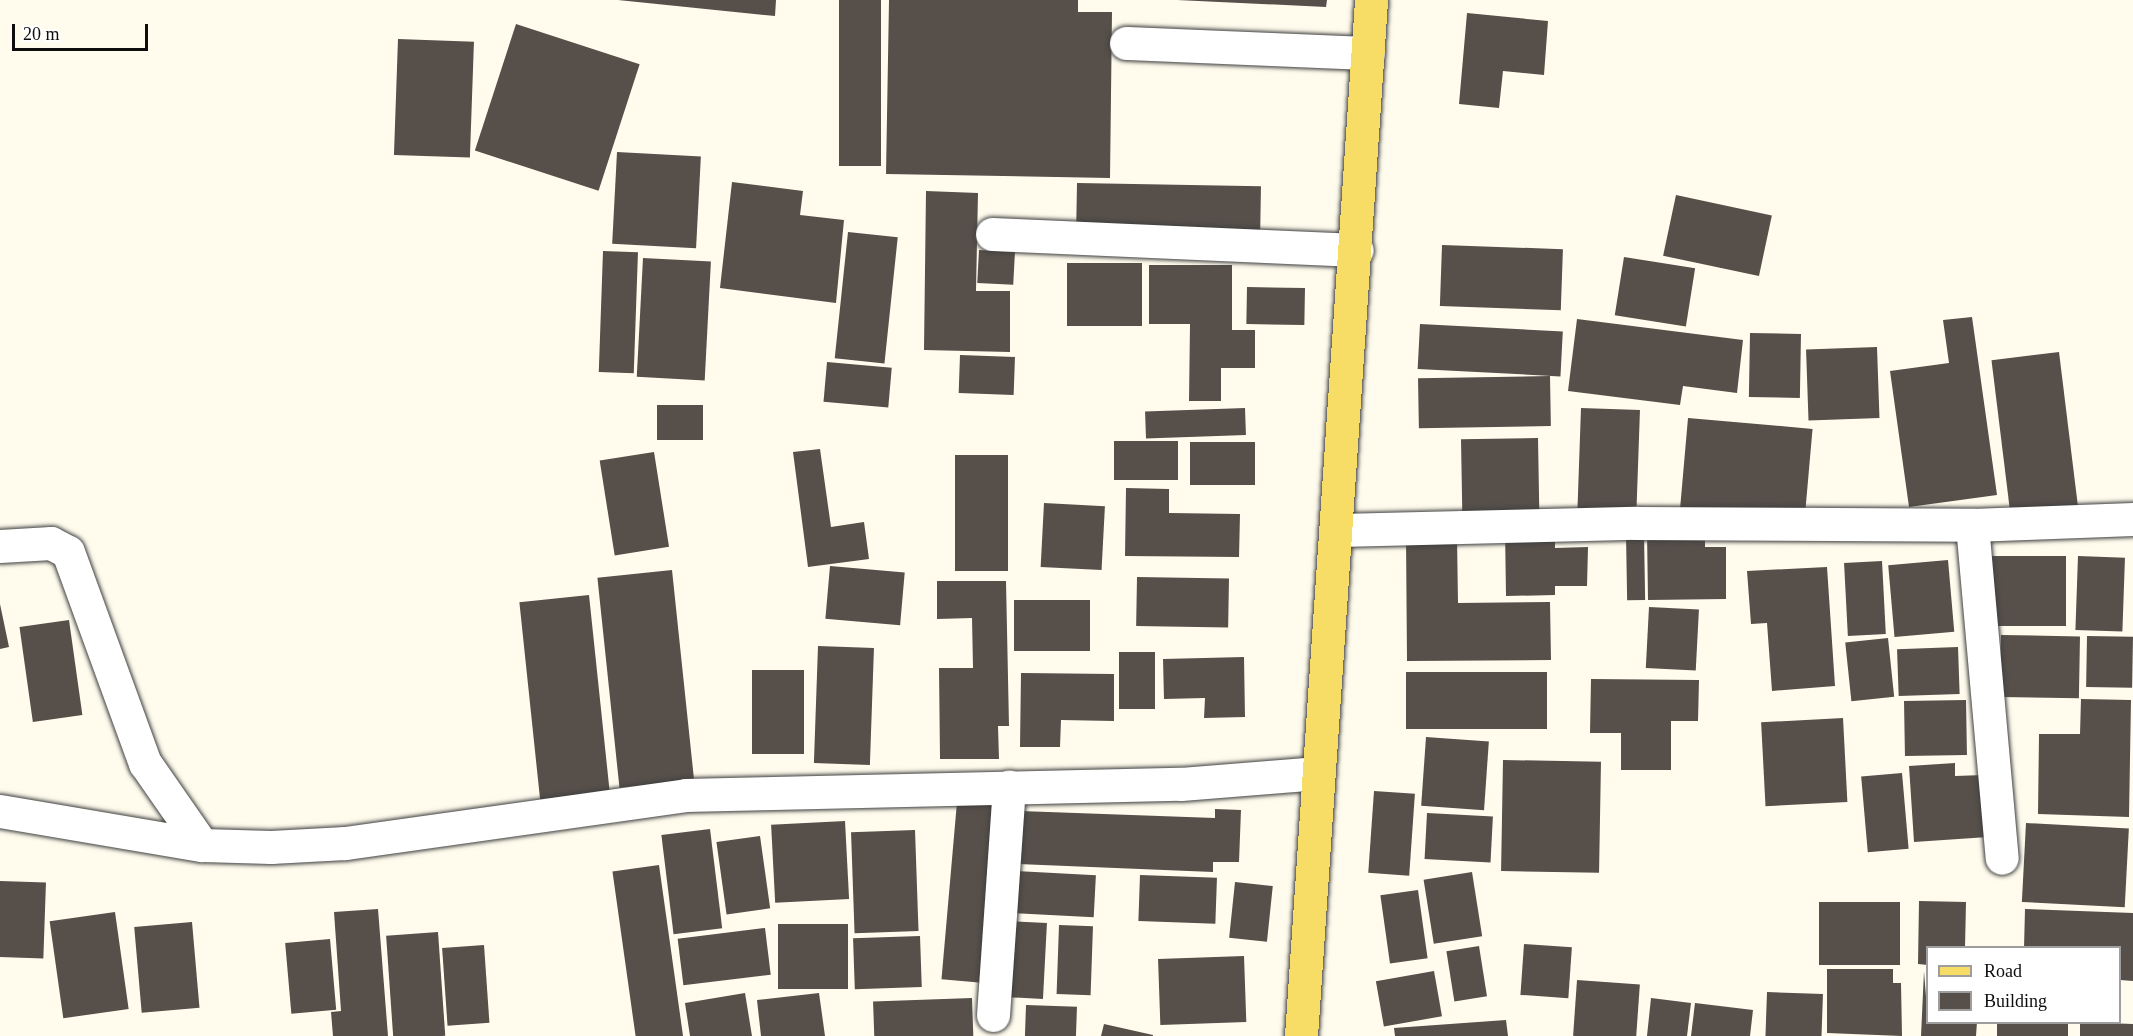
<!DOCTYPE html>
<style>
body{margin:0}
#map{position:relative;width:2133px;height:1036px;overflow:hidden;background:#fffcee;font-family:"Times New Roman",serif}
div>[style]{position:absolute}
.building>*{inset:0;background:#564f4a;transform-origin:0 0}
.roads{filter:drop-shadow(0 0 2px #404040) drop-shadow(0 0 2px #404040)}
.minor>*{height:33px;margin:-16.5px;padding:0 16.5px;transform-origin:16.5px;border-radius:16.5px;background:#fff}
.major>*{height:33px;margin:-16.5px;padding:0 16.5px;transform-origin:16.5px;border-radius:16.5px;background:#f7dc65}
span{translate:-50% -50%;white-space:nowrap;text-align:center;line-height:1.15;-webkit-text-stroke:6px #fff;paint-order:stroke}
.legend{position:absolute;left:1926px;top:946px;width:195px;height:78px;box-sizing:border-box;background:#fff;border:2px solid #9e9e9e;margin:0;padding:8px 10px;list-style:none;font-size:18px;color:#0d0d0d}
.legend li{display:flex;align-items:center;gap:12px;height:30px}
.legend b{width:30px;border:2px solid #9e9e9e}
.scale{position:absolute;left:12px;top:24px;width:136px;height:27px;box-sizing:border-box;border:3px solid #0d0d0d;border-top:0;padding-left:8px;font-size:18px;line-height:21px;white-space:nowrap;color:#0d0d0d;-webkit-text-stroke:4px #fff;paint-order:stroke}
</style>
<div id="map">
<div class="building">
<div style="clip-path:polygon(618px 0,776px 0,775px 16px)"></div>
<div style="left:839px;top:0;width:42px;height:166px"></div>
<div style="clip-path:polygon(889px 0,1078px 0,1078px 12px,1112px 12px,1110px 178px,886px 174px)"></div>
<div style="clip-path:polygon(1177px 0,1327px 0,1326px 7px)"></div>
<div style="clip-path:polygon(1467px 13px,1548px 21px,1544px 75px,1503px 71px,1499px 108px,1459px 104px)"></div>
<div style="left:516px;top:24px;width:130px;height:133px;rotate:18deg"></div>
<div style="left:398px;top:39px;width:76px;height:116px;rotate:2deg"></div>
<div style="left:617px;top:152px;width:84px;height:92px;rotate:3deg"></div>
<div style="clip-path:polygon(732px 182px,803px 191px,800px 215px,844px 220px,836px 303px,720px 288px)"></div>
<div style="left:1077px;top:183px;width:184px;height:44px;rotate:1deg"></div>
<div style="clip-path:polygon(926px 191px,978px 193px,976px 291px,1010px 291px,1010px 352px,924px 350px)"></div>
<div style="left:1676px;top:195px;width:98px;height:62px;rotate:12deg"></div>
<div style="left:848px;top:232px;width:50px;height:127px;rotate:6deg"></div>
<div style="left:1442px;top:245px;width:121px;height:61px;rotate:2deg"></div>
<div style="left:979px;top:250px;width:36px;height:33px;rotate:3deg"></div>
<div style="left:603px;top:251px;width:35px;height:121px;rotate:2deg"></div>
<div style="left:1624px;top:257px;width:72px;height:59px;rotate:9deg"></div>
<div style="left:643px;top:258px;width:68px;height:119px;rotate:3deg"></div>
<div style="left:1067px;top:263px;width:75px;height:63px"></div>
<div style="clip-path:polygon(1149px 265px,1232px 265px,1232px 330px,1255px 330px,1255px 368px,1221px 368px,1221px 401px,1189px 401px,1190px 324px,1149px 324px)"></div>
<div style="left:1247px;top:287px;width:58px;height:37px;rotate:1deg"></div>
<div style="clip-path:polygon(1972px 317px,1997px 495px,1909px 507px,1890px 371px,1949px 363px,1943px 320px)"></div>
<div style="clip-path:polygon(1577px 319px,1743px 340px,1737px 393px,1683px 386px,1680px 405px,1568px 391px)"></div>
<div style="left:1420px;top:324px;width:143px;height:45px;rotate:3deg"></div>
<div style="left:1750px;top:333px;width:51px;height:64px;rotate:1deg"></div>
<div style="left:1877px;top:347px;width:71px;height:71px;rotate:88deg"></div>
<div style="left:2059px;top:352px;width:160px;height:68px;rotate:83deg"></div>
<div style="left:960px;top:355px;width:55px;height:38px;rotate:2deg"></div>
<div style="left:827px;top:362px;width:65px;height:40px;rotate:5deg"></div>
<div style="left:1550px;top:376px;width:50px;height:132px;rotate:89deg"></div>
<div style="left:657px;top:405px;width:46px;height:35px"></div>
<div style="left:1245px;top:408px;width:27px;height:100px;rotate:88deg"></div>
<div style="left:1581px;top:408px;width:59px;height:101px;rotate:2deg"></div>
<div style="left:1688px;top:418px;width:125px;height:94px;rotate:5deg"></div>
<div style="left:1538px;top:438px;width:73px;height:77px;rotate:89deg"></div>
<div style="left:1114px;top:441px;width:64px;height:39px"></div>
<div style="left:1190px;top:442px;width:65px;height:43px"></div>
<div style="clip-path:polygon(820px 449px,831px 527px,864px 522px,869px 559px,808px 567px,793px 452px)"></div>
<div style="left:654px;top:452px;width:96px;height:55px;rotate:81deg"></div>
<div style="left:955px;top:455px;width:53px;height:116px"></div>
<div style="clip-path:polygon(1126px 488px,1169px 489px,1169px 513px,1240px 514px,1239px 557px,1125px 556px)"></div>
<div style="left:1044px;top:503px;width:61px;height:64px;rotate:3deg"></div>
<div style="clip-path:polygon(1505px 530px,1555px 531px,1555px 548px,1588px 547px,1587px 586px,1555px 586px,1555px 595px,1506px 596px)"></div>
<div style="clip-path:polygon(1647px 531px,1705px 531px,1705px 547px,1726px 547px,1726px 599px,1648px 600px)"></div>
<div style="left:1644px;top:534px;width:66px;height:18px;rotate:89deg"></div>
<div style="clip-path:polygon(1406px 537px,1457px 537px,1458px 603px,1550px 602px,1551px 660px,1407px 661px)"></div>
<div style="left:1988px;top:556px;width:78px;height:70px"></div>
<div style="left:2078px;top:556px;width:47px;height:74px;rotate:2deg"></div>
<div style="left:1948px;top:560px;width:72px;height:60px;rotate:85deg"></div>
<div style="left:1882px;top:561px;width:73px;height:38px;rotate:87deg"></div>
<div style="left:830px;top:566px;width:75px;height:53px;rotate:5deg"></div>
<div style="clip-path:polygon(1827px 567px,1835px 686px,1772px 691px,1767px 623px,1751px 624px,1747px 571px)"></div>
<div style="left:672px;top:570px;width:211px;height:75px;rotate:84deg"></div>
<div style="left:1137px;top:577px;width:92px;height:49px;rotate:1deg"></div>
<div style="clip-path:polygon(937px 581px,1006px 581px,1009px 726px,998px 726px,999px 759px,940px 759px,939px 668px,973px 668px,972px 618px,937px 619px)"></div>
<div style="left:589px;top:595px;width:198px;height:70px;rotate:84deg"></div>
<div style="left:1014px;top:600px;width:76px;height:51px"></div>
<div style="clip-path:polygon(0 604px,9px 647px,0 649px)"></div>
<div style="left:1649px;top:607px;width:50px;height:61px;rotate:3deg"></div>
<div style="left:69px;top:620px;width:96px;height:50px;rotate:82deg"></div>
<div style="left:2001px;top:635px;width:79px;height:62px;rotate:1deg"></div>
<div style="left:2087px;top:636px;width:46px;height:51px;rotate:1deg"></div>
<div style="left:1888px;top:638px;width:59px;height:43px;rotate:84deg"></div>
<div style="left:818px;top:646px;width:56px;height:117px;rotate:2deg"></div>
<div style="left:1958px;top:647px;width:47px;height:61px;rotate:88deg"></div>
<div style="left:1119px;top:652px;width:36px;height:57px"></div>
<div style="clip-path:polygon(1244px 657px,1245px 717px,1204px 718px,1205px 698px,1164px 699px,1163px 659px)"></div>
<div style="left:752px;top:670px;width:52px;height:84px"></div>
<div style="left:1406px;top:672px;width:141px;height:57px"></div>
<div style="clip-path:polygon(1021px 673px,1114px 674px,1114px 721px,1061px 720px,1060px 747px,1020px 747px)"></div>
<div style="clip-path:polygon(1591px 679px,1699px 680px,1698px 721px,1671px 721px,1671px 770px,1621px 770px,1621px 733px,1590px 733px)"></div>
<div style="clip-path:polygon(2081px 699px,2131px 700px,2129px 817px,2038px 814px,2039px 734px,2080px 734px)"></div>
<div style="left:1966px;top:700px;width:55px;height:62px;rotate:89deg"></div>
<div style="left:1843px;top:718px;width:84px;height:82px;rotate:87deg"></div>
<div style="left:1426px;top:737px;width:63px;height:69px;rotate:4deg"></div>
<div style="left:1503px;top:760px;width:98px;height:111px;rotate:1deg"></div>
<div style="clip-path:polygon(1955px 763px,1955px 776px,1984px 775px,1988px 837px,1914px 842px,1909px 766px)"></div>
<div style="left:1902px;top:773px;width:76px;height:41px;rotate:85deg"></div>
<div style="left:1374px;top:791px;width:41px;height:82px;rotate:4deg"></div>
<div style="left:957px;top:802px;width:49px;height:178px;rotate:5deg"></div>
<div style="clip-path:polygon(1215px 809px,1241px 810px,1239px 862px,1213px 862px,1213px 872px,1018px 864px,1020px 811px,1215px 818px)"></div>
<div style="left:1427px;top:813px;width:66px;height:46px;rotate:3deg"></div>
<div style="left:845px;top:821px;width:78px;height:74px;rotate:87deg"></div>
<div style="left:2026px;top:823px;width:103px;height:79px;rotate:3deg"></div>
<div style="left:710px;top:829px;width:100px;height:49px;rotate:83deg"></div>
<div style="left:915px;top:830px;width:101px;height:64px;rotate:88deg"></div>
<div style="left:760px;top:836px;width:73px;height:44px;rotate:82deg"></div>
<div style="left:659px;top:865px;width:173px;height:47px;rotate:82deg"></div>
<div style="left:1014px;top:871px;width:82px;height:42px;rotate:3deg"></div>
<div style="left:1472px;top:872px;width:65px;height:49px;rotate:81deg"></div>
<div style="left:1140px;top:875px;width:77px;height:46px;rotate:2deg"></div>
<div style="left:0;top:881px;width:46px;height:76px;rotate:2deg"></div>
<div style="left:1235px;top:882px;width:38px;height:56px;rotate:6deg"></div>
<div style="left:1418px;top:890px;width:69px;height:38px;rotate:82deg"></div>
<div style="clip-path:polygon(1919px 901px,1966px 902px,1965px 948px,1928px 948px,1928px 965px,1918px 964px)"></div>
<div style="left:1819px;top:902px;width:81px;height:63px"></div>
<div style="clip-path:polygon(378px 909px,388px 1036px,333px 1036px,331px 1012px,341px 1011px,334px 912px)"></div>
<div style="clip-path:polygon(2025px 909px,2133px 913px,2133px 981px,2120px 980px,2120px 948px,2024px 948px)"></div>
<div style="left:115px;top:912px;width:98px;height:66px;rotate:82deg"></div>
<div style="left:1007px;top:921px;width:40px;height:76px;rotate:3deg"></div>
<div style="left:192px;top:922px;width:86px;height:58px;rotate:85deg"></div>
<div style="left:778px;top:924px;width:70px;height:65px"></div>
<div style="left:1059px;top:925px;width:34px;height:69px;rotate:2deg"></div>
<div style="left:765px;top:928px;width:47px;height:88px;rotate:83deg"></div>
<div style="left:438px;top:932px;width:104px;height:52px;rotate:86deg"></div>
<div style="left:920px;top:936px;width:51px;height:67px;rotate:88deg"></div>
<div style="left:330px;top:939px;width:71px;height:45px;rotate:85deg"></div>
<div style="left:1524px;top:944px;width:48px;height:51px;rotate:4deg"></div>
<div style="left:484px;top:945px;width:78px;height:42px;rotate:86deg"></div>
<div style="left:1479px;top:946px;width:51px;height:33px;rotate:81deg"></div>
<div style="left:1244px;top:956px;width:66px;height:86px;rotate:88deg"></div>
<div style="clip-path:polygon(1827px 969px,1893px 969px,1893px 983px,1901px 983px,1902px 1036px,1827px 1033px)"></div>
<div style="left:1434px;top:971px;width:46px;height:59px;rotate:80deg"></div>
<div style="clip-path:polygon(1924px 971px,1928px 1022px,1977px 1022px,1976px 1036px,1921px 1036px)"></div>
<div style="left:1577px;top:980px;width:63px;height:56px;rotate:4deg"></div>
<div style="left:1767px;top:992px;width:56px;height:44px;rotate:2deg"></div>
<div style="clip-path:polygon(745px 993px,752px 1036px,690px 1036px,685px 1003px)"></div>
<div style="clip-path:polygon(819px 993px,825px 1036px,761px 1036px,757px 1000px)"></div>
<div style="left:972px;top:998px;width:38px;height:99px;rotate:88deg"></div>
<div style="clip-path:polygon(1651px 998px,1691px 1003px,1687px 1036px,1647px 1036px)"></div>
<div style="clip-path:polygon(1695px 1003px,1753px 1010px,1750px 1036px,1691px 1036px)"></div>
<div style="left:1026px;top:1005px;width:51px;height:31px;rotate:2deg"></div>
<div style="clip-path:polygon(1506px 1020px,1508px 1036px,1395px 1036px,1394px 1028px)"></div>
<div style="left:1997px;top:1022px;width:71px;height:14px"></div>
<div style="clip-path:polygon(2080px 1022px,2133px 1024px,2133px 1036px,2080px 1036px)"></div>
<div style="clip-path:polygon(1104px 1024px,1153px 1035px,1153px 1036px,1101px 1036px)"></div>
</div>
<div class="roads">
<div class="minor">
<div style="left:1126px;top:43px;width:242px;rotate:2.4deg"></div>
<div style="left:992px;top:234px;width:365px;rotate:2.5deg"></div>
<div style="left:1972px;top:525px;width:334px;rotate:84.9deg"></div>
<div style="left:1339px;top:530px;width:297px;rotate:-1.4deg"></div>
<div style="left:1636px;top:523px;width:336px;rotate:0.3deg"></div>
<div style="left:1972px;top:525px;width:161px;rotate:-2.1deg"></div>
<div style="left:0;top:546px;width:51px;rotate:-3.4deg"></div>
<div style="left:51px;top:543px;width:19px;rotate:28deg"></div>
<div style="left:68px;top:552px;width:225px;rotate:70deg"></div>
<div style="left:145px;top:763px;width:100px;rotate:55.2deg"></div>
<div style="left:0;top:811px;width:205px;rotate:9.6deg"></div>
<div style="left:202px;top:845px;width:69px;rotate:1.7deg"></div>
<div style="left:271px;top:847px;width:74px;rotate:-3.1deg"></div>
<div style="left:345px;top:843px;width:343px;rotate:-8deg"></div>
<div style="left:685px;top:795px;width:496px;rotate:-1.3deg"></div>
<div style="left:1181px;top:784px;width:138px;rotate:-4.6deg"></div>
<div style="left:993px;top:1015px;width:229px;rotate:-86deg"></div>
</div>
<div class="major">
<div style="left:1301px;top:1036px;width:1038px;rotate:-86.13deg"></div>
</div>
</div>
<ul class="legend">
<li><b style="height:8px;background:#f7dc65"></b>Road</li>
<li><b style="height:16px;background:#564f4a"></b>Building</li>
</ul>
<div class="scale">20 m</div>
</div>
